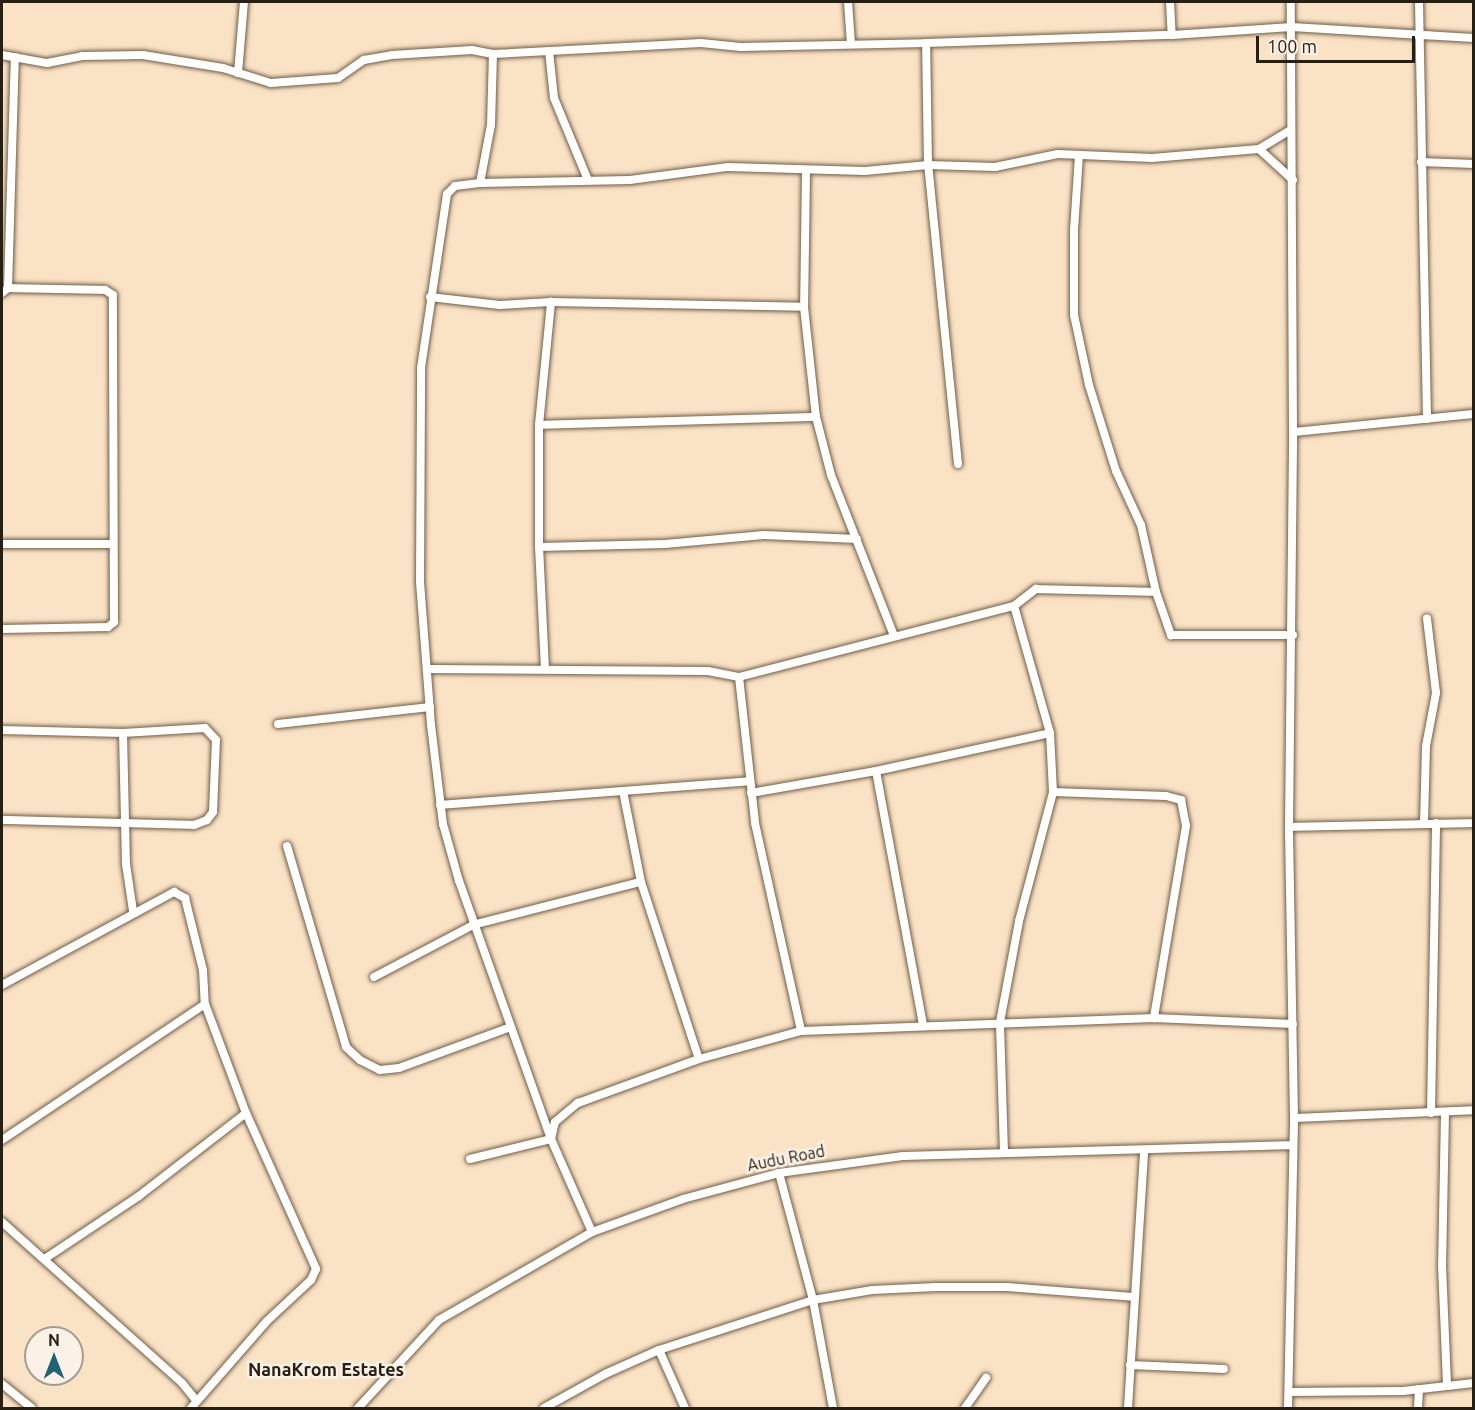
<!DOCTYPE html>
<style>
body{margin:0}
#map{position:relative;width:1475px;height:1410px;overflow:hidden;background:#fae2c5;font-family:Ubuntu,sans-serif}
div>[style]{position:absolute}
.roads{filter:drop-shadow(0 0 2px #715d44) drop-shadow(0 0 2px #715d44)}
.minor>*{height:8px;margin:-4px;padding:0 4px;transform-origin:4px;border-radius:4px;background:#fff}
span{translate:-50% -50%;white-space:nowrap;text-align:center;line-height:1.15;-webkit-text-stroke:5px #fbf1e6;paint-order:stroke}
.street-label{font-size:16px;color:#271f14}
.neighbourhood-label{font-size:18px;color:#271f14;font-weight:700}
.frame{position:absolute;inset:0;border:3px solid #271f14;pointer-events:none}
.north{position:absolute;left:24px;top:1326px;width:60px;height:60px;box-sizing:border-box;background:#fbf1e6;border:2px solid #a69d92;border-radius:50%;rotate:0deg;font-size:16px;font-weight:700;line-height:24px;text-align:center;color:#271f14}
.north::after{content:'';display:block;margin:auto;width:21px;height:27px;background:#206376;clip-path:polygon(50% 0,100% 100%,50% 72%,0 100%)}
.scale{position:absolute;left:1256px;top:36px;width:159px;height:27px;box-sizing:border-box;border:3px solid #271f14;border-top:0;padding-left:8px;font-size:18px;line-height:21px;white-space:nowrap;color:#271f14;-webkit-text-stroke:4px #fbf1e6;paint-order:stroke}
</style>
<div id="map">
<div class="roads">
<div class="minor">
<div style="left:848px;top:2px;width:42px;rotate:85.9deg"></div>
<div style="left:1170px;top:2px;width:33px;rotate:87deg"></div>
<div style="left:1419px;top:2px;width:417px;rotate:88.9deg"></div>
<div style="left:549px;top:51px;width:47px;rotate:83.9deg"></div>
<div style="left:554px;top:98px;width:89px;rotate:67.5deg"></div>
<div style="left:2px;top:55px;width:46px;rotate:10.1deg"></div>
<div style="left:47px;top:63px;width:36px;rotate:-11deg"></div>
<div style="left:82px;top:56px;width:61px;rotate:-0.9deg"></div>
<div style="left:143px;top:55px;width:81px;rotate:9.2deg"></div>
<div style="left:223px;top:68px;width:50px;rotate:17.4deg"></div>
<div style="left:271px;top:83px;width:67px;rotate:-4.3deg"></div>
<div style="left:338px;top:78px;width:32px;rotate:-35deg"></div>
<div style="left:364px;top:60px;width:28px;rotate:-10deg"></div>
<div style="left:392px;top:55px;width:80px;rotate:-3.6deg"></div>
<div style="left:472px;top:50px;width:21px;rotate:11deg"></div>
<div style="left:493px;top:54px;width:208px;rotate:-3deg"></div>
<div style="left:701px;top:43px;width:40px;rotate:5.7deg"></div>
<div style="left:741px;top:47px;width:185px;rotate:-1.2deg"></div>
<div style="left:926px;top:43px;width:246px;rotate:-1.9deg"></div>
<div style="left:1172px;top:35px;width:120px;rotate:-3.8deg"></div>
<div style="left:1292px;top:27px;width:182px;rotate:3.5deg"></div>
<div style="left:238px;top:73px;width:71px;rotate:-85.2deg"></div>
<div style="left:1259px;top:149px;width:46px;rotate:42.4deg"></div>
<div style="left:1079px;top:155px;width:76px;rotate:93.8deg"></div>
<div style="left:1074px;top:231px;width:84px;rotate:90deg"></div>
<div style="left:1074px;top:315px;width:72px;rotate:77.9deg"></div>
<div style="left:1089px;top:385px;width:90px;rotate:72.6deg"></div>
<div style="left:1116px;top:471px;width:60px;rotate:65.2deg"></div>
<div style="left:1141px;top:525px;width:69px;rotate:77.4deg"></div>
<div style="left:1156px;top:592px;width:46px;rotate:70.8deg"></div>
<div style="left:1171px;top:635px;width:122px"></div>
<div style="left:1421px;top:162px;width:53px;rotate:2.2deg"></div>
<div style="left:806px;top:171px;width:136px;rotate:90.8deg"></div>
<div style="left:804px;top:307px;width:111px;rotate:83.8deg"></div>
<div style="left:816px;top:417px;width:60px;rotate:75.5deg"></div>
<div style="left:831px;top:475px;width:173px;rotate:68.6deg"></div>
<div style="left:480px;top:183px;width:59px;rotate:-79.3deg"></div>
<div style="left:491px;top:125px;width:71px;rotate:-88.4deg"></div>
<div style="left:2px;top:293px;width:8px;rotate:-40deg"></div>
<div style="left:8px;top:288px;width:231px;rotate:-88.3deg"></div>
<div style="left:430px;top:297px;width:70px;rotate:6.5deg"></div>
<div style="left:500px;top:305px;width:51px;rotate:-3.4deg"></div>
<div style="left:551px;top:302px;width:253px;rotate:1.1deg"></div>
<div style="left:539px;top:425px;width:277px;rotate:-1.7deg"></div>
<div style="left:1293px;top:432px;width:182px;rotate:-5.7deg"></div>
<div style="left:958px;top:464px;width:301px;rotate:-95.7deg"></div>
<div style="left:928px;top:165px;width:67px;rotate:1.7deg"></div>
<div style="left:995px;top:167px;width:64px;rotate:-11.7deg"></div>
<div style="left:1058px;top:154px;width:94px;rotate:2.4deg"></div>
<div style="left:1152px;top:158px;width:107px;rotate:-4.8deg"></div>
<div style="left:1259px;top:149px;width:37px;rotate:-31deg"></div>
<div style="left:2px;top:544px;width:109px"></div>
<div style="left:539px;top:547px;width:126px;rotate:-1.4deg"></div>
<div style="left:665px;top:544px;width:99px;rotate:-5.2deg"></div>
<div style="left:764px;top:535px;width:93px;rotate:2.5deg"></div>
<div style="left:2px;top:629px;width:106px;rotate:-1.1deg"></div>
<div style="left:108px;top:627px;width:8px;rotate:-40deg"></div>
<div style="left:114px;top:622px;width:327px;rotate:-90.2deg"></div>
<div style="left:113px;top:295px;width:9px;rotate:-148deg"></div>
<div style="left:105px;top:290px;width:97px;rotate:-178.8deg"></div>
<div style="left:428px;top:669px;width:280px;rotate:0.4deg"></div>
<div style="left:708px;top:671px;width:32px;rotate:11deg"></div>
<div style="left:739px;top:677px;width:284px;rotate:-14.5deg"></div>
<div style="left:1014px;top:606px;width:28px;rotate:-38deg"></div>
<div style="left:1036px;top:589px;width:120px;rotate:1.4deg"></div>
<div style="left:545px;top:669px;width:122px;rotate:-92.8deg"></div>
<div style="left:539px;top:547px;width:122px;rotate:-90deg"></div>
<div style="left:539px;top:425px;width:124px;rotate:-84.4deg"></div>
<div style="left:739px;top:677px;width:147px;rotate:83.7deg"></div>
<div style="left:755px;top:823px;width:213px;rotate:77.5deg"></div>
<div style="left:278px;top:724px;width:153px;rotate:-6.4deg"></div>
<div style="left:2px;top:730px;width:121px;rotate:1.4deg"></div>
<div style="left:123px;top:733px;width:82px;rotate:-3.5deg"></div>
<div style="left:205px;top:728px;width:16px;rotate:47deg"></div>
<div style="left:216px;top:740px;width:72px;rotate:92.4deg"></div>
<div style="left:213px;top:812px;width:10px;rotate:127deg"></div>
<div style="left:207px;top:820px;width:14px;rotate:159deg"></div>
<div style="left:194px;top:825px;width:192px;rotate:-178.5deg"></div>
<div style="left:123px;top:733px;width:131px;rotate:88.7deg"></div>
<div style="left:126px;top:864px;width:48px;rotate:81.5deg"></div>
<div style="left:876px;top:771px;width:258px;rotate:79.5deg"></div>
<div style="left:623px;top:791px;width:93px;rotate:78.8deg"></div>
<div style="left:641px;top:882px;width:186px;rotate:71.9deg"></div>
<div style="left:1053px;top:792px;width:113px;rotate:2deg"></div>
<div style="left:1166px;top:796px;width:16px;rotate:15deg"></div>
<div style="left:1181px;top:800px;width:26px;rotate:79deg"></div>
<div style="left:1186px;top:826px;width:195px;rotate:99.5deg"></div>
<div style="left:751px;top:793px;width:127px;rotate:-10deg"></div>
<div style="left:876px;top:771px;width:178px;rotate:-12.3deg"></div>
<div style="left:440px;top:805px;width:310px;rotate:-4.4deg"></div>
<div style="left:1424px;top:823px;width:77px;rotate:-88.5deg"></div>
<div style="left:1426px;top:746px;width:54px;rotate:-79.3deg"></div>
<div style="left:1436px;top:693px;width:75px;rotate:-96.9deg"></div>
<div style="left:1289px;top:827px;width:185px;rotate:-1.2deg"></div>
<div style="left:287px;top:846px;width:209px;rotate:73.6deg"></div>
<div style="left:346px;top:1047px;width:19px;rotate:43deg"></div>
<div style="left:360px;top:1060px;width:22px;rotate:27deg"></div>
<div style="left:380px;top:1070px;width:19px;rotate:-6deg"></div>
<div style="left:399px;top:1068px;width:119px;rotate:-20.1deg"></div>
<div style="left:374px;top:977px;width:112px;rotate:-27.7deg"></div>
<div style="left:473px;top:925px;width:173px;rotate:-14.4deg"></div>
<div style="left:2px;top:985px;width:196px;rotate:-28.4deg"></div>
<div style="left:174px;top:892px;width:13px;rotate:29deg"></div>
<div style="left:185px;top:898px;width:74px;rotate:76deg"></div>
<div style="left:203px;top:970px;width:34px;rotate:87deg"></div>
<div style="left:205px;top:1004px;width:116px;rotate:69.4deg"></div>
<div style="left:246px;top:1113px;width:171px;rotate:65.8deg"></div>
<div style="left:316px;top:1269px;width:12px;rotate:114deg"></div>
<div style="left:311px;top:1280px;width:60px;rotate:137deg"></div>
<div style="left:267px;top:1321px;width:116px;rotate:131.1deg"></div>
<div style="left:1431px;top:1113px;width:290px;rotate:-89deg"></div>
<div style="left:1445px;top:1113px;width:152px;rotate:91.1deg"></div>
<div style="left:1442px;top:1265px;width:121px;rotate:87.6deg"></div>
<div style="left:1294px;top:1118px;width:180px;rotate:-2.5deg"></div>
<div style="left:2px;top:1140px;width:244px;rotate:-33.8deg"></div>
<div style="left:1004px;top:1152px;width:130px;rotate:-91.8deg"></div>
<div style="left:1000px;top:1022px;width:103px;rotate:-79.3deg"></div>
<div style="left:1019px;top:921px;width:133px;rotate:-75.2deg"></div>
<div style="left:1053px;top:792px;width:59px;rotate:-92.9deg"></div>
<div style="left:1050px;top:733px;width:132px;rotate:-105.8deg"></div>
<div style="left:470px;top:1159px;width:83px;rotate:-13.9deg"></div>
<div style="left:551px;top:1139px;width:274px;rotate:-109.6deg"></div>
<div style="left:459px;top:881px;width:59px;rotate:-105.7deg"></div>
<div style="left:443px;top:824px;width:100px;rotate:-96.9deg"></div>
<div style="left:431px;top:725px;width:143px;rotate:-94.4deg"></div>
<div style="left:420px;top:582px;width:214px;rotate:-89.7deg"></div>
<div style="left:421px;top:368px;width:176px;rotate:-81.5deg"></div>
<div style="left:447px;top:194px;width:11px;rotate:-45deg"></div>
<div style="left:455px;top:186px;width:25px;rotate:-7deg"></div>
<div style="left:480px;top:183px;width:150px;rotate:-1.1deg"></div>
<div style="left:630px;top:180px;width:99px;rotate:-7.6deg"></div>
<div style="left:728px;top:167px;width:137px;rotate:1.7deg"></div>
<div style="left:865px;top:171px;width:63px;rotate:-5.4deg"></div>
<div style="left:928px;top:165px;width:122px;rotate:-90.9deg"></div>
<div style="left:779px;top:1173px;width:131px;rotate:75deg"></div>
<div style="left:813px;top:1300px;width:110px;rotate:79.5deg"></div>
<div style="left:2px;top:1222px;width:241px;rotate:41.8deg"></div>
<div style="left:182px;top:1383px;width:22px;rotate:51deg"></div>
<div style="left:592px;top:1232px;width:102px;rotate:-113.8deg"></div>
<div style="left:551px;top:1139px;width:17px;rotate:-77deg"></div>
<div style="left:555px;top:1122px;width:30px;rotate:-40deg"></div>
<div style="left:578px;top:1103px;width:129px;rotate:-20deg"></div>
<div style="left:699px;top:1059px;width:106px;rotate:-15.4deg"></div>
<div style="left:801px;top:1031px;width:353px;rotate:-2.1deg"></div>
<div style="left:1154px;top:1018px;width:139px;rotate:2.5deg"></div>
<div style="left:46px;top:1258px;width:112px;rotate:-33.7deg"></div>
<div style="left:139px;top:1196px;width:135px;rotate:-37.8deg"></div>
<div style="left:659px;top:1350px;width:64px;rotate:65.9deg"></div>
<div style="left:1130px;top:1365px;width:94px;rotate:2.4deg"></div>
<div style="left:2px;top:1384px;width:38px;rotate:39deg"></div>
<div style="left:1289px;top:1392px;width:114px;rotate:-0.5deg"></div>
<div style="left:1403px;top:1391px;width:71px;rotate:-6.4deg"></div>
<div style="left:358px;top:1408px;width:120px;rotate:-47.4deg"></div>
<div style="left:439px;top:1320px;width:177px;rotate:-29.9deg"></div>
<div style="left:592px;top:1232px;width:97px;rotate:-19.9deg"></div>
<div style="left:683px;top:1199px;width:99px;rotate:-15.2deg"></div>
<div style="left:779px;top:1173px;width:125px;rotate:-7.8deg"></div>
<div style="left:903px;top:1156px;width:388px;rotate:-1.6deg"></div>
<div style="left:544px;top:1408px;width:70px;rotate:-29.1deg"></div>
<div style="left:605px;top:1374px;width:59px;rotate:-24deg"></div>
<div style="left:659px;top:1350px;width:162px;rotate:-18deg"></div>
<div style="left:813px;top:1300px;width:60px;rotate:-9.6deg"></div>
<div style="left:872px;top:1290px;width:64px;rotate:-2.7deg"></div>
<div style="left:936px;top:1287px;width:71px"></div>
<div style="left:1007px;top:1287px;width:126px;rotate:4.5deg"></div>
<div style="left:965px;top:1408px;width:37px;rotate:-55deg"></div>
<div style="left:1128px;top:1408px;width:257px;rotate:-86.4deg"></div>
<div style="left:1288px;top:1408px;width:290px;rotate:-88.8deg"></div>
<div style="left:1294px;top:1118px;width:291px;rotate:-91deg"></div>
<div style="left:1289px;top:827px;width:395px;rotate:-89.4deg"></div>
<div style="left:1293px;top:432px;width:430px;rotate:-90.3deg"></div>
<div style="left:1418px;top:1408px;width:19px;rotate:-87deg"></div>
</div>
</div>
<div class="street-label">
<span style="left:786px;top:1158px;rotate:-11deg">Audu Road</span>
</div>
<div class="neighbourhood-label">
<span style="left:326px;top:1369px">NanaKrom Estates</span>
</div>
<div class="frame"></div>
<div class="north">N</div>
<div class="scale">100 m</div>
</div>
